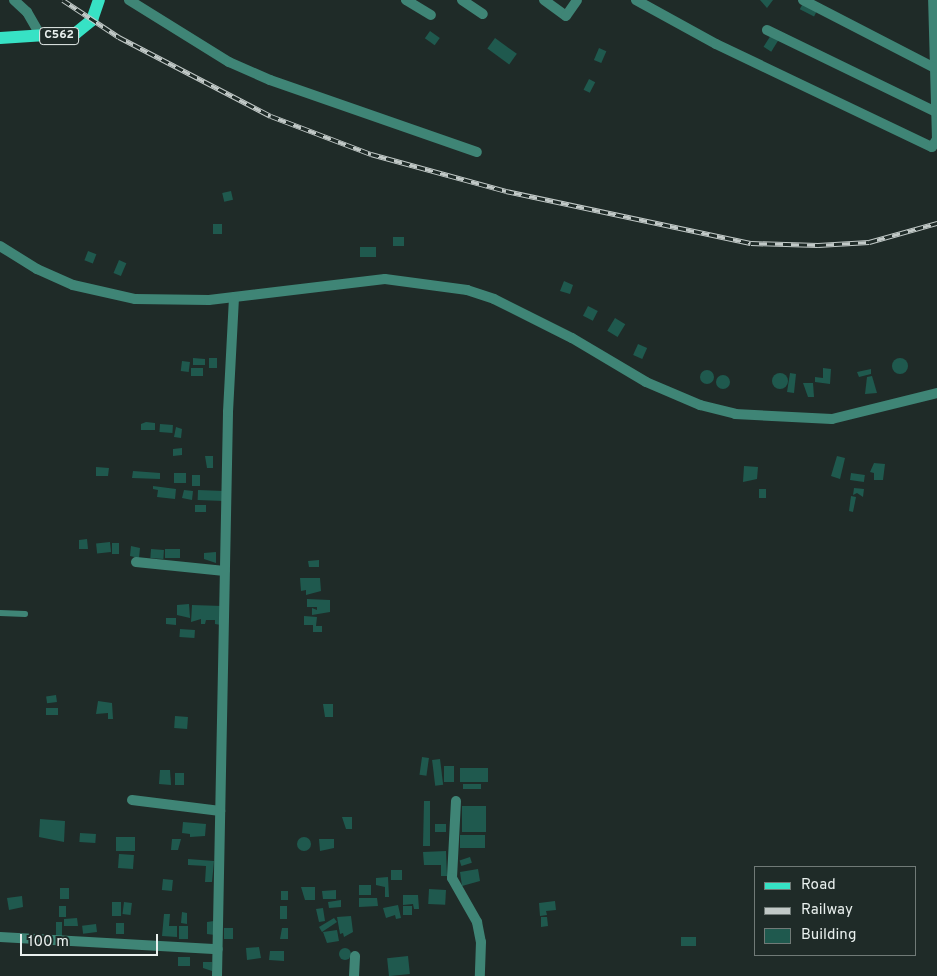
<!DOCTYPE html>
<style>
body{margin:0}
#map{position:relative;width:937px;height:976px;overflow:hidden;background:#1f2b28;font-family:Overpass,sans-serif}
div>[style]{position:absolute}
.building>*{inset:0;background:#1f594e;transform-origin:0 0}
.round{border-radius:50%}
.lane>*{height:5.5px;margin:-2.75px;padding:0 2.75px;transform-origin:2.75px;border-radius:2.75px;background:#3f8576}
.street>*{height:10px;margin:-5px;padding:0 5px;transform-origin:5px;border-radius:5px;background:#3f8576}
.primary>*{height:12px;margin:-6px;padding:0 6px;transform-origin:6px;border-radius:6px;background:#37e2c5}
.rail>*{height:4.5px;margin-top:-2.25px;transform-origin:0;background:repeating-linear-gradient(90deg,#1f2b28 0 8px,#c1c9c7 0 16px);box-sizing:border-box;border-block:1px solid #c1c9c7}
span{translate:-50% -50%;white-space:nowrap;text-align:center;line-height:1.15;-webkit-text-stroke:5px #1f2b28;paint-order:stroke}
.shield-label span{padding:1px 4px;background:#1f2b28;border:1px solid;border-radius:4px;-webkit-text-stroke-width:0}
.shield-label{font-size:12px;color:#e9f0ee;font-weight:700}
.legend{position:absolute;left:754px;top:866px;width:162px;height:90px;box-sizing:border-box;background:#1f2b28;border:1px solid #707a77;margin:0;padding:6px 9px;list-style:none;font-size:15px;color:#e9f0ee}
.legend li{display:flex;align-items:center;gap:10px;height:25px}
.legend b{width:25px;border:1px solid #707a77}
.scale{position:absolute;left:20px;top:934px;width:138px;height:22px;box-sizing:border-box;border:2px solid #e9f0ee;border-top:0;padding-left:6px;font-size:15px;line-height:18px;white-space:nowrap;color:#e9f0ee;-webkit-text-stroke:4px #1f2b28;paint-order:stroke}
</style>
<div id="map">
<div class="building">
<div style="clip-path:polygon(760px 0,773px 0,767px 8px)"></div>
<div style="left:803px;top:3px;width:16px;height:7px;rotate:27deg"></div>
<div style="left:430px;top:31px;width:12px;height:9px;rotate:35deg"></div>
<div style="left:771px;top:35px;width:9px;height:14px;rotate:32deg"></div>
<div style="left:495px;top:38px;width:27px;height:13px;rotate:36deg"></div>
<div style="left:599px;top:48px;width:8px;height:13px;rotate:23deg"></div>
<div style="left:589px;top:79px;width:7px;height:12px;rotate:27deg"></div>
<div style="left:231px;top:191px;width:9px;height:9px;rotate:77deg"></div>
<div style="left:222px;top:224px;width:10px;height:9px;rotate:90deg"></div>
<div style="left:393px;top:237px;width:11px;height:9px"></div>
<div style="left:360px;top:247px;width:16px;height:10px"></div>
<div style="left:88px;top:251px;width:9px;height:10px;rotate:21deg"></div>
<div style="left:119px;top:260px;width:8px;height:14px;rotate:23deg"></div>
<div style="clip-path:polygon(564px 281px,573px 285px,570px 294px,560px 291px)"></div>
<div style="left:588px;top:306px;width:11px;height:11px;rotate:27deg"></div>
<div style="left:615px;top:318px;width:12px;height:15px;rotate:31deg"></div>
<div style="left:638px;top:344px;width:10px;height:12px;rotate:24deg"></div>
<div style="clip-path:polygon(193px 358px,205px 359px,205px 365px,193px 365px)"></div>
<div style="left:209px;top:358px;width:8px;height:10px"></div>
<div class="round" style="left:892px;top:358px;width:16px;height:16px"></div>
<div style="left:182px;top:361px;width:8px;height:10px;rotate:7deg"></div>
<div style="left:191px;top:368px;width:12px;height:8px"></div>
<div style="clip-path:polygon(823px 368px,831px 369px,830px 384px,815px 382px,815px 377px,823px 378px)"></div>
<div style="clip-path:polygon(871px 369px,871px 374px,859px 377px,857px 372px)"></div>
<div class="round" style="left:700px;top:370px;width:14px;height:14px"></div>
<div style="clip-path:polygon(790px 373px,796px 374px,794px 393px,787px 392px)"></div>
<div class="round" style="left:772px;top:373px;width:16px;height:16px"></div>
<div class="round" style="left:716px;top:375px;width:14px;height:14px"></div>
<div style="clip-path:polygon(872px 376px,877px 393px,865px 394px,867px 377px)"></div>
<div style="clip-path:polygon(803px 383px,813px 383px,814px 397px,808px 397px)"></div>
<div style="clip-path:polygon(146px 422px,155px 423px,155px 430px,141px 430px,141px 424px)"></div>
<div style="left:160px;top:424px;width:13px;height:8px;rotate:4deg"></div>
<div style="clip-path:polygon(176px 427px,182px 429px,181px 438px,174px 437px)"></div>
<div style="clip-path:polygon(182px 448px,182px 455px,173px 456px,173px 449px)"></div>
<div style="clip-path:polygon(205px 456px,213px 456px,213px 468px,207px 468px)"></div>
<div style="clip-path:polygon(837px 456px,845px 458px,840px 479px,831px 476px)"></div>
<div style="clip-path:polygon(874px 463px,885px 464px,883px 480px,874px 480px,874px 473px,870px 472px)"></div>
<div style="clip-path:polygon(744px 466px,758px 467px,757px 479px,743px 482px)"></div>
<div style="clip-path:polygon(96px 467px,109px 468px,108px 476px,96px 476px)"></div>
<div style="clip-path:polygon(133px 471px,160px 473px,160px 479px,132px 478px)"></div>
<div style="left:174px;top:473px;width:12px;height:10px"></div>
<div style="left:851px;top:473px;width:14px;height:7px;rotate:8deg"></div>
<div style="left:192px;top:475px;width:8px;height:11px"></div>
<div style="clip-path:polygon(153px 486px,176px 489px,175px 499px,157px 497px,158px 490px,153px 489px)"></div>
<div style="clip-path:polygon(854px 488px,864px 489px,863px 497px,857px 493px,853px 495px)"></div>
<div style="left:759px;top:489px;width:7px;height:9px"></div>
<div style="clip-path:polygon(184px 490px,193px 491px,192px 500px,182px 498px)"></div>
<div style="left:198px;top:490px;width:26px;height:10px;rotate:2deg"></div>
<div style="clip-path:polygon(851px 496px,856px 497px,853px 512px,849px 511px)"></div>
<div style="left:195px;top:505px;width:11px;height:7px"></div>
<div style="clip-path:polygon(87px 539px,88px 549px,79px 549px,79px 540px)"></div>
<div style="left:110px;top:542px;width:10px;height:14px;rotate:84deg"></div>
<div style="left:112px;top:543px;width:7px;height:11px"></div>
<div style="clip-path:polygon(131px 546px,140px 548px,139px 558px,130px 556px)"></div>
<div style="left:151px;top:549px;width:13px;height:9px;rotate:4deg"></div>
<div style="left:165px;top:549px;width:15px;height:9px"></div>
<div style="clip-path:polygon(216px 552px,216px 563px,204px 559px,204px 553px)"></div>
<div style="clip-path:polygon(319px 560px,319px 567px,309px 567px,308px 561px)"></div>
<div style="clip-path:polygon(300px 578px,320px 578px,321px 591px,306px 595px,306px 590px,301px 591px)"></div>
<div style="clip-path:polygon(307px 599px,330px 600px,330px 612px,312px 615px,312px 608px,317px 610px,317px 607px,307px 607px)"></div>
<div style="clip-path:polygon(189px 604px,190px 618px,177px 615px,177px 605px)"></div>
<div style="clip-path:polygon(192px 605px,222px 606px,221px 625px,215px 624px,215px 620px,206px 620px,205px 624px,201px 624px,201px 619px,191px 622px)"></div>
<div style="clip-path:polygon(304px 616px,317px 617px,316px 626px,322px 626px,322px 632px,313px 632px,313px 625px,304px 625px)"></div>
<div style="clip-path:polygon(166px 618px,176px 618px,176px 625px,166px 624px)"></div>
<div style="left:180px;top:629px;width:15px;height:8px;rotate:4deg"></div>
<div style="left:56px;top:695px;width:7px;height:10px;rotate:82deg"></div>
<div style="clip-path:polygon(98px 701px,112px 703px,113px 719px,108px 719px,108px 713px,96px 714px)"></div>
<div style="clip-path:polygon(323px 704px,333px 704px,333px 717px,325px 717px)"></div>
<div style="left:46px;top:708px;width:12px;height:7px"></div>
<div style="left:175px;top:716px;width:13px;height:12px;rotate:4deg"></div>
<div style="left:422px;top:757px;width:7px;height:18px;rotate:8deg"></div>
<div style="left:440px;top:759px;width:26px;height:8px;rotate:83deg"></div>
<div style="left:444px;top:766px;width:10px;height:16px"></div>
<div style="left:488px;top:768px;width:14px;height:28px;rotate:90deg"></div>
<div style="clip-path:polygon(160px 770px,170px 770px,171px 785px,159px 784px)"></div>
<div style="left:175px;top:773px;width:9px;height:12px"></div>
<div style="left:463px;top:784px;width:18px;height:5px"></div>
<div style="clip-path:polygon(424px 801px,430px 801px,430px 846px,423px 846px)"></div>
<div style="left:462px;top:806px;width:24px;height:26px"></div>
<div style="clip-path:polygon(342px 817px,352px 817px,352px 829px,346px 829px)"></div>
<div style="clip-path:polygon(40px 819px,65px 821px,64px 842px,39px 837px)"></div>
<div style="clip-path:polygon(183px 822px,206px 824px,205px 836px,190px 837px,190px 834px,182px 833px)"></div>
<div style="left:435px;top:824px;width:11px;height:8px"></div>
<div style="left:80px;top:833px;width:16px;height:9px;rotate:4deg"></div>
<div style="left:485px;top:835px;width:13px;height:25px;rotate:90deg"></div>
<div class="round" style="left:297px;top:837px;width:14px;height:14px"></div>
<div style="left:116px;top:837px;width:19px;height:14px"></div>
<div style="clip-path:polygon(172px 839px,181px 839px,178px 850px,171px 850px)"></div>
<div style="clip-path:polygon(319px 839px,334px 839px,334px 848px,320px 851px)"></div>
<div style="clip-path:polygon(446px 851px,447px 876px,441px 876px,441px 865px,424px 865px,423px 852px)"></div>
<div style="left:119px;top:854px;width:15px;height:14px;rotate:4deg"></div>
<div style="left:470px;top:857px;width:6px;height:11px;rotate:72deg"></div>
<div style="clip-path:polygon(188px 859px,214px 861px,212px 882px,205px 882px,206px 866px,188px 865px)"></div>
<div style="clip-path:polygon(478px 869px,480px 881px,462px 886px,460px 872px)"></div>
<div style="left:391px;top:870px;width:11px;height:10px"></div>
<div style="clip-path:polygon(388px 877px,389px 897px,385px 897px,385px 887px,376px 885px,376px 878px)"></div>
<div style="left:163px;top:879px;width:10px;height:11px;rotate:6deg"></div>
<div style="left:371px;top:885px;width:10px;height:12px;rotate:90deg"></div>
<div style="clip-path:polygon(301px 887px,315px 887px,315px 900px,305px 900px)"></div>
<div style="left:60px;top:888px;width:9px;height:11px"></div>
<div style="left:429px;top:889px;width:17px;height:15px;rotate:3deg"></div>
<div style="clip-path:polygon(336px 890px,336px 899px,323px 899px,322px 891px)"></div>
<div style="left:281px;top:891px;width:7px;height:9px"></div>
<div style="clip-path:polygon(403px 895px,418px 895px,419px 909px,414px 909px,413px 904px,403px 905px)"></div>
<div style="clip-path:polygon(22px 896px,23px 907px,9px 910px,7px 898px)"></div>
<div style="clip-path:polygon(359px 898px,377px 898px,378px 906px,359px 907px)"></div>
<div style="clip-path:polygon(341px 900px,341px 907px,329px 908px,328px 902px)"></div>
<div style="clip-path:polygon(555px 901px,556px 910px,546px 911px,547px 915px,540px 916px,539px 903px)"></div>
<div style="left:112px;top:902px;width:9px;height:14px"></div>
<div style="left:124px;top:902px;width:8px;height:12px;rotate:7deg"></div>
<div style="clip-path:polygon(398px 905px,401px 918px,396px 919px,395px 915px,386px 918px,383px 908px)"></div>
<div style="left:59px;top:906px;width:7px;height:11px"></div>
<div style="left:287px;top:906px;width:13px;height:7px;rotate:90deg"></div>
<div style="left:403px;top:906px;width:9px;height:9px"></div>
<div style="clip-path:polygon(323px 908px,325px 921px,319px 922px,316px 909px)"></div>
<div style="clip-path:polygon(182px 912px,187px 913px,187px 924px,181px 923px)"></div>
<div style="clip-path:polygon(164px 914px,170px 914px,169px 926px,177px 926px,177px 937px,162px 936px)"></div>
<div style="clip-path:polygon(351px 916px,353px 932px,344px 937px,343px 933px,340px 934px,337px 917px)"></div>
<div style="clip-path:polygon(541px 917px,547px 917px,548px 926px,541px 927px)"></div>
<div style="clip-path:polygon(77px 918px,78px 926px,64px 926px,64px 919px)"></div>
<div style="clip-path:polygon(334px 918px,337px 922px,322px 932px,319px 927px)"></div>
<div style="clip-path:polygon(214px 921px,215px 935px,207px 934px,207px 922px)"></div>
<div style="left:56px;top:922px;width:6px;height:15px"></div>
<div style="left:124px;top:923px;width:11px;height:8px;rotate:90deg"></div>
<div style="left:96px;top:924px;width:8px;height:14px;rotate:83deg"></div>
<div style="left:179px;top:926px;width:9px;height:13px"></div>
<div style="left:224px;top:928px;width:9px;height:11px"></div>
<div style="clip-path:polygon(282px 928px,288px 928px,288px 939px,280px 939px)"></div>
<div style="clip-path:polygon(337px 930px,339px 941px,327px 943px,323px 932px)"></div>
<div style="left:681px;top:937px;width:15px;height:9px"></div>
<div style="clip-path:polygon(259px 947px,261px 958px,247px 960px,246px 948px)"></div>
<div class="round" style="left:339px;top:948px;width:12px;height:12px"></div>
<div style="clip-path:polygon(270px 951px,284px 951px,284px 961px,269px 960px)"></div>
<div style="left:408px;top:956px;width:18px;height:21px;rotate:84deg"></div>
<div style="left:178px;top:957px;width:12px;height:9px"></div>
<div style="clip-path:polygon(203px 962px,212px 962px,212px 971px,203px 968px)"></div>
</div>
<div class="lane">
<div style="left:0;top:613px;width:25px;rotate:2deg"></div>
</div>
<div class="street">
<div style="left:14px;top:0;width:18px;rotate:43deg"></div>
<div style="left:27px;top:12px;width:28px;rotate:60deg"></div>
<div style="left:129px;top:0;width:118px;rotate:31.8deg"></div>
<div style="left:229px;top:62px;width:45px;rotate:23.7deg"></div>
<div style="left:270px;top:80px;width:219px;rotate:19.2deg"></div>
<div style="left:406px;top:0;width:29px;rotate:31deg"></div>
<div style="left:462px;top:0;width:25px;rotate:34deg"></div>
<div style="left:544px;top:0;width:27px;rotate:36deg"></div>
<div style="left:566px;top:16px;width:19px;rotate:-55deg"></div>
<div style="left:636px;top:0;width:91px;rotate:28.8deg"></div>
<div style="left:716px;top:44px;width:239px;rotate:25.5deg"></div>
<div style="left:932px;top:147px;width:9px;rotate:-58deg"></div>
<div style="left:937px;top:139px;width:139px;rotate:-91.6deg"></div>
<div style="left:803px;top:0;width:148px;rotate:27.3deg"></div>
<div style="left:767px;top:30px;width:188px;rotate:25.9deg"></div>
<div style="left:0;top:246px;width:44px;rotate:31.9deg"></div>
<div style="left:37px;top:269px;width:39px;rotate:24deg"></div>
<div style="left:73px;top:285px;width:64px;rotate:12.7deg"></div>
<div style="left:135px;top:299px;width:74px;rotate:0.8deg"></div>
<div style="left:209px;top:300px;width:177px;rotate:-6.8deg"></div>
<div style="left:385px;top:279px;width:83px;rotate:7.6deg"></div>
<div style="left:467px;top:290px;width:28px;rotate:18deg"></div>
<div style="left:494px;top:299px;width:87px;rotate:26.6deg"></div>
<div style="left:572px;top:338px;width:86px;rotate:30.7deg"></div>
<div style="left:646px;top:382px;width:59px;rotate:23.1deg"></div>
<div style="left:700px;top:405px;width:36px;rotate:14deg"></div>
<div style="left:735px;top:414px;width:97px;rotate:3deg"></div>
<div style="left:832px;top:419px;width:108px;rotate:-13.9deg"></div>
<div style="left:136px;top:562px;width:89px;rotate:5.8deg"></div>
<div style="left:132px;top:800px;width:89px;rotate:7.1deg"></div>
<div style="left:456px;top:801px;width:77px;rotate:93deg"></div>
<div style="left:452px;top:878px;width:51px;rotate:60.4deg"></div>
<div style="left:477px;top:922px;width:20px;rotate:79deg"></div>
<div style="left:481px;top:942px;width:34px;rotate:92deg"></div>
<div style="left:0;top:937px;width:218px;rotate:3.2deg"></div>
<div style="left:217px;top:976px;width:564px;rotate:-88.88deg"></div>
<div style="left:228px;top:412px;width:115px;rotate:-87deg"></div>
<div style="left:354px;top:976px;width:20px;rotate:-87deg"></div>
</div>
<div class="primary">
<div style="left:0;top:38px;width:76px;rotate:-3.8deg"></div>
<div style="left:76px;top:33px;width:21px;rotate:-39deg"></div>
<div style="left:92px;top:20px;width:21px;rotate:-71deg"></div>
</div>
<div class="rail">
<div style="left:63px;top:0;width:67px;rotate:33.5deg"></div>
<div style="left:119px;top:37px;width:171px;rotate:27.5deg"></div>
<div style="left:271px;top:116px;width:107px;rotate:20.8deg"></div>
<div style="left:371px;top:154px;width:140px;rotate:15.3deg"></div>
<div style="left:506px;top:191px;width:250px;rotate:12deg"></div>
<div style="left:751px;top:243px;width:67px;rotate:1.7deg"></div>
<div style="left:818px;top:245px;width:51px;rotate:-3.4deg"></div>
<div style="left:869px;top:242px;width:71px;rotate:-15.6deg"></div>
</div>
<div class="shield-label">
<span style="left:59px;top:36px">C562</span>
</div>
<ul class="legend">
<li><b style="height:6px;background:#37e2c5"></b>Road</li>
<li><b style="height:6px;background:#c1c9c7"></b>Railway</li>
<li><b style="height:14px;background:#1f594e"></b>Building</li>
</ul>
<div class="scale">100 m</div>
</div>
